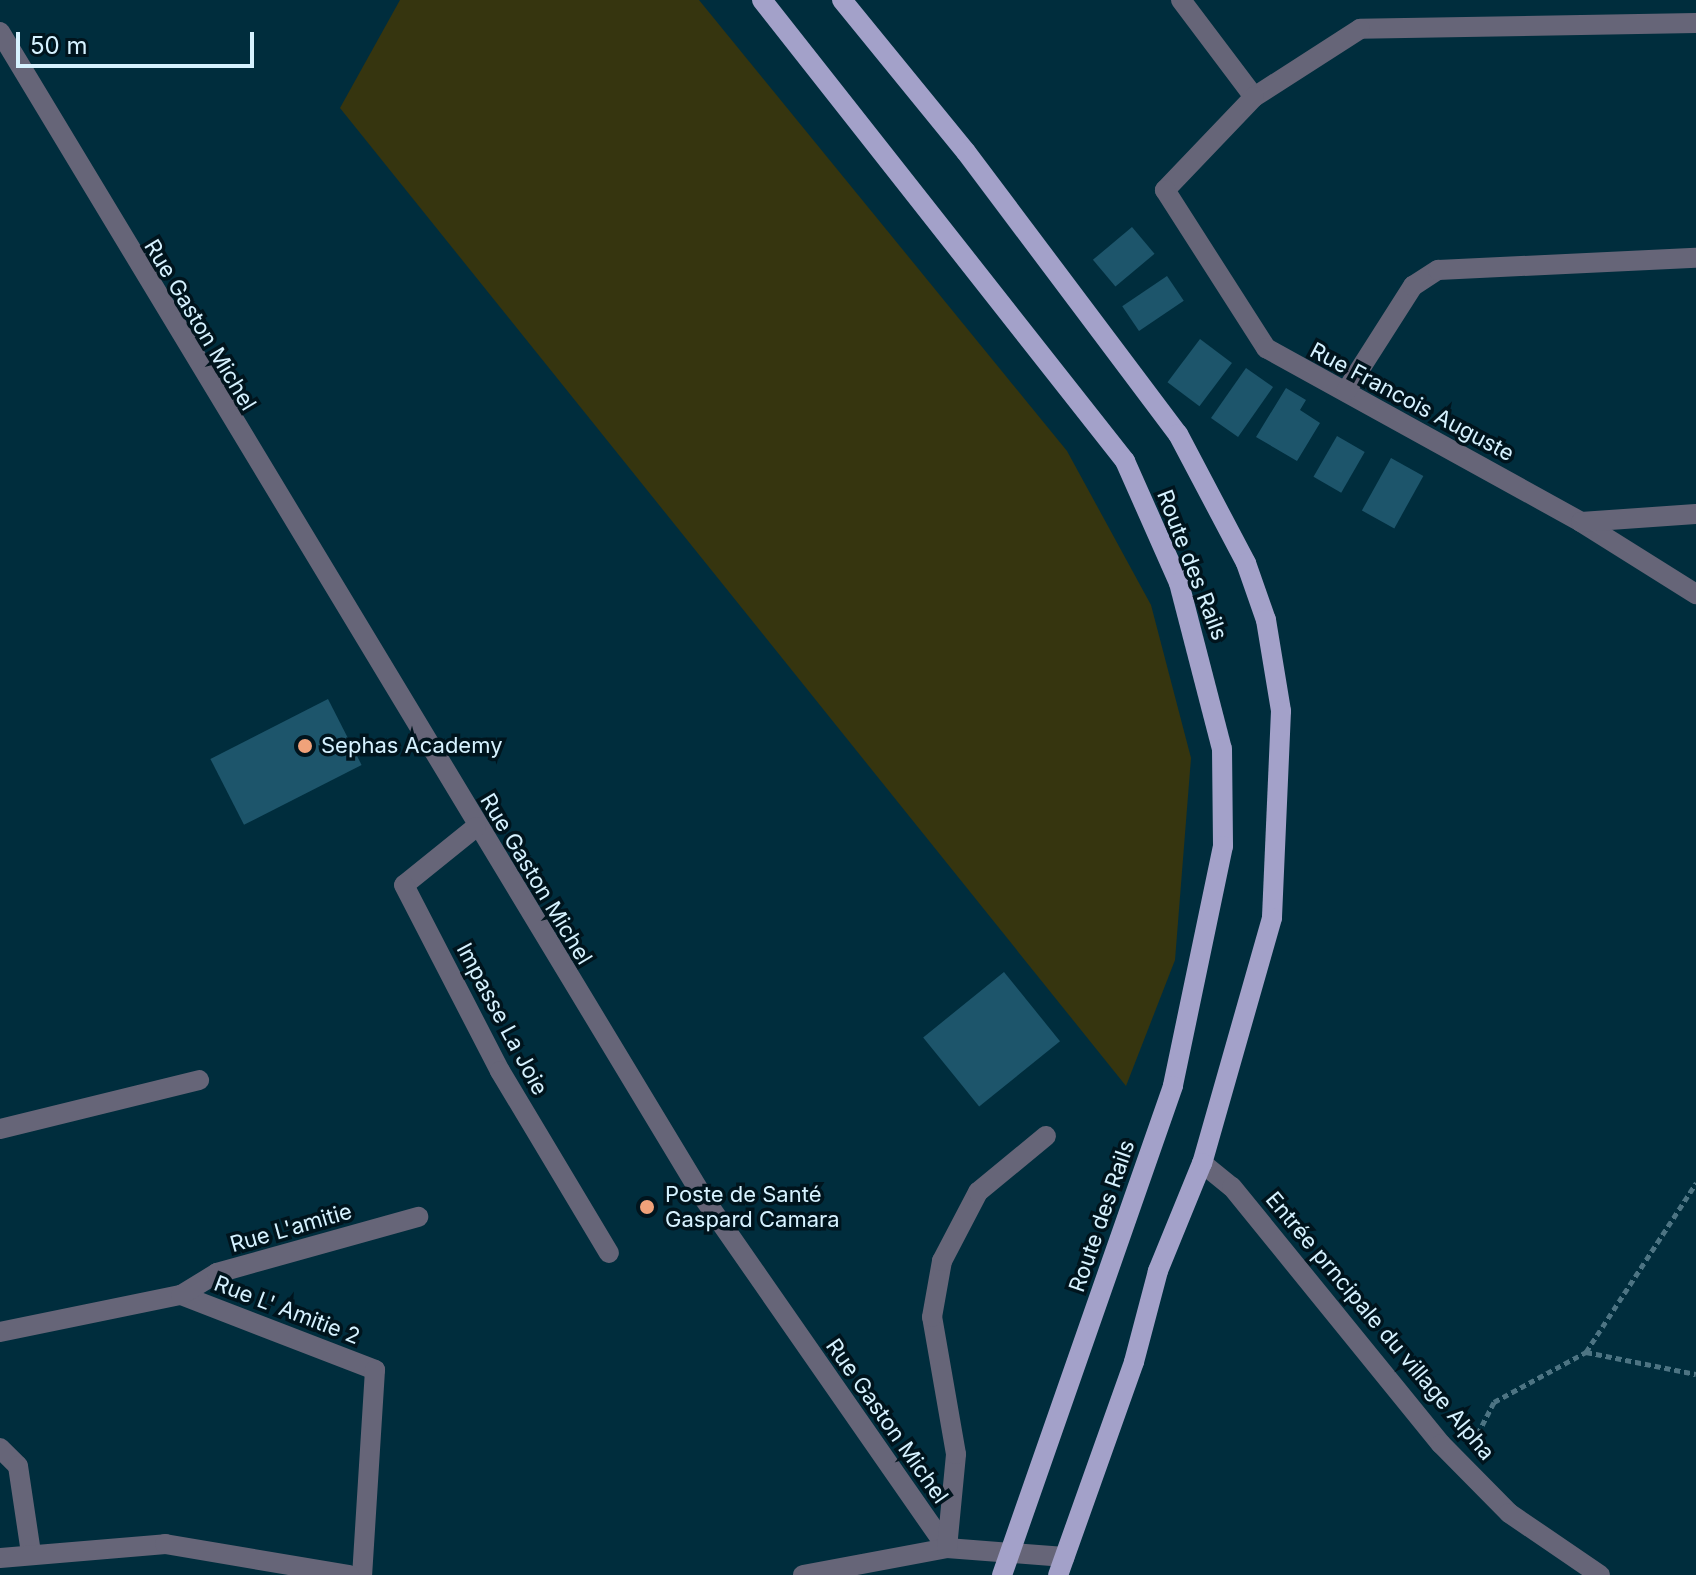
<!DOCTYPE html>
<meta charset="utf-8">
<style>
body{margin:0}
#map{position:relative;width:1696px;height:1575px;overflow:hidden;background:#002d3d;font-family:Inter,sans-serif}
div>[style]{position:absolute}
.green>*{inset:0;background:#36350f}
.building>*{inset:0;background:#1d556b;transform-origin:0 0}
.path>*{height:5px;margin-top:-2.5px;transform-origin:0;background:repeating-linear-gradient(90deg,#4d7483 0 6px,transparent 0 10px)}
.minor>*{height:20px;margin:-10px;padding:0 10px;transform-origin:10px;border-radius:10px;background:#666578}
.major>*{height:20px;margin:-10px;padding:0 10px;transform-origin:10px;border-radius:10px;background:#a3a1c9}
.dots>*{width:22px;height:22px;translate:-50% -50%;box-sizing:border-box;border:4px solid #00141d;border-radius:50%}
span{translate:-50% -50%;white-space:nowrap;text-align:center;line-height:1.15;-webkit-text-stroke:7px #00141d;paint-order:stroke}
.street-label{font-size:22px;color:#d6f2ff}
.poi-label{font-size:22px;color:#d6f2ff}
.left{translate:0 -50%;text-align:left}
.scale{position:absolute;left:16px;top:32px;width:238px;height:36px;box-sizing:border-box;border:4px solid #d6f2ff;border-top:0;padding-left:10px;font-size:24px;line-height:28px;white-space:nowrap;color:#d6f2ff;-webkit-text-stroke:6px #00141d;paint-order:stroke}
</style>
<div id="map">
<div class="green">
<div style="clip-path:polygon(400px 0,699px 0,1067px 451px,1151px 605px,1191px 758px,1175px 960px,1126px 1086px,340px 108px)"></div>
</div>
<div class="building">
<div style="left:1132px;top:227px;width:35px;height:51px;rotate:50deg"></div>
<div style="left:1167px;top:276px;width:30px;height:54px;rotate:56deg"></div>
<div style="left:1200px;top:339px;width:40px;height:54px;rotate:37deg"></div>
<div style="left:1246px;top:368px;width:33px;height:61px;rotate:35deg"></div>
<div style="clip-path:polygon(1286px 388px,1306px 400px,1300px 410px,1320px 423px,1297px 461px,1256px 437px)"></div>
<div style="left:1337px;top:436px;width:32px;height:47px;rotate:30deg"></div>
<div style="left:1391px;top:458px;width:37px;height:60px;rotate:29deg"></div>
<div style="left:328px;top:699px;width:74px;height:132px;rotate:63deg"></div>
<div style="left:1004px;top:972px;width:89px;height:104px;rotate:51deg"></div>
</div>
<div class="path">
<div style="left:1586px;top:1352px;width:202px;rotate:-56.9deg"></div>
<div style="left:1473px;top:1443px;width:46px;rotate:-62.9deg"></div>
<div style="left:1494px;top:1402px;width:105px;rotate:-28.5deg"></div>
<div style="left:1586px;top:1352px;width:112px;rotate:11.3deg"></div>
</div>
<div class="minor">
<div style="left:1181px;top:0;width:121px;rotate:53deg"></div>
<div style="left:1696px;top:23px;width:336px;rotate:179deg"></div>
<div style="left:1360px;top:29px;width:126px;rotate:147.3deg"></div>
<div style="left:1254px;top:97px;width:129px;rotate:133.7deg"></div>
<div style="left:1165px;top:190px;width:188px;rotate:57.4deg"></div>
<div style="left:1266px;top:348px;width:360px;rotate:28.9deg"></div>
<div style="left:1581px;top:522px;width:136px;rotate:32.1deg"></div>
<div style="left:0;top:32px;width:1361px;rotate:58.89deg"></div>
<div style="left:703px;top:1197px;width:427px;rotate:55.2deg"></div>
<div style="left:947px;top:1548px;width:118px;rotate:4.4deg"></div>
<div style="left:1346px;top:391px;width:125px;rotate:-57.5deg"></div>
<div style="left:1413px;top:286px;width:30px;rotate:-33deg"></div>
<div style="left:1438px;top:270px;width:258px;rotate:-2.7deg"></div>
<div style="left:1581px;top:522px;width:115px;rotate:-4deg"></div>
<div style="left:476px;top:827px;width:92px;rotate:141.1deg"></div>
<div style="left:404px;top:885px;width:209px;rotate:62.7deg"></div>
<div style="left:500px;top:1071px;width:212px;rotate:59.1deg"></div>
<div style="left:0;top:1129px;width:205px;rotate:-13.8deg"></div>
<div style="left:1202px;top:1163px;width:38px;rotate:39deg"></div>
<div style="left:1232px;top:1187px;width:331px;rotate:50.9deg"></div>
<div style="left:1441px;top:1444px;width:97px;rotate:45.4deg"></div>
<div style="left:1509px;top:1513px;width:110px;rotate:34.3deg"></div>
<div style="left:181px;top:1295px;width:208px;rotate:21.1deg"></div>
<div style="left:375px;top:1370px;width:205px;rotate:93.6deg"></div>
<div style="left:0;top:1332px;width:185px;rotate:-11.6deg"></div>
<div style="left:181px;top:1295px;width:42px;rotate:-31.4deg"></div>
<div style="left:217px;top:1273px;width:209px;rotate:-15.6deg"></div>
<div style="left:0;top:1448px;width:25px;rotate:45deg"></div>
<div style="left:18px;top:1466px;width:88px;rotate:81.5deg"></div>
<div style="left:0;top:1558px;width:166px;rotate:-4.8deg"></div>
<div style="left:165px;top:1544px;width:187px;rotate:9.6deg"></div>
<div style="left:803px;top:1575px;width:147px;rotate:-10.6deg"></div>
<div style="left:947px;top:1548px;width:94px;rotate:-84.5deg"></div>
<div style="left:956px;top:1454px;width:139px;rotate:-99.9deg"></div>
<div style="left:932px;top:1317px;width:57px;rotate:-79.9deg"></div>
<div style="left:942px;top:1261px;width:78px;rotate:-62.4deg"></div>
<div style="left:978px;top:1192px;width:88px;rotate:-39.5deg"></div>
</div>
<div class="major">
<div style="left:762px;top:0;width:587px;rotate:51.78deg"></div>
<div style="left:1125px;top:461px;width:133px;rotate:66.1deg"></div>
<div style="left:1179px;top:583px;width:171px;rotate:75.5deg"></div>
<div style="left:1222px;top:749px;width:97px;rotate:89.4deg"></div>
<div style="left:1223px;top:846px;width:245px;rotate:101.8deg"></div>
<div style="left:1173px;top:1086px;width:518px;rotate:109.27deg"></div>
<div style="left:842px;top:0;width:196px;rotate:50.8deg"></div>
<div style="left:966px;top:152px;width:353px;rotate:53.1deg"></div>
<div style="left:1178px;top:434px;width:146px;rotate:62.2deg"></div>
<div style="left:1246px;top:563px;width:60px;rotate:70.7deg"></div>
<div style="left:1266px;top:620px;width:92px;rotate:80.6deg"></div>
<div style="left:1281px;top:711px;width:207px;rotate:92.5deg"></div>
<div style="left:1272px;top:918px;width:255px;rotate:105.9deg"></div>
<div style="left:1202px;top:1163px;width:117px;rotate:112.2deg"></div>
<div style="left:1158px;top:1271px;width:94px;rotate:104.8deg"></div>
<div style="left:1134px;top:1362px;width:226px;rotate:109.6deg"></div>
</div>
<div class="dots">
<div style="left:305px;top:746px;background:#f0a27a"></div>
<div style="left:647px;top:1207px;background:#f0a27a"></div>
</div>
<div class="street-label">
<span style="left:200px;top:325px;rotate:59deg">Rue Gaston Michel</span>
<span style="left:1412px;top:402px;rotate:28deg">Rue Francois Auguste</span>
<span style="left:1192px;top:565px;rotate:69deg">Route des Rails</span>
<span style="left:536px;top:879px;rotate:59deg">Rue Gaston Michel</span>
<span style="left:502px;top:1019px;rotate:62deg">Impasse La Joie</span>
<span style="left:1102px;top:1216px;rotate:-71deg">Route des Rails</span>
<span style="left:291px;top:1228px;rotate:-16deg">Rue L'amitie</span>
<span style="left:287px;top:1310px;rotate:21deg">Rue L' Amitie 2</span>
<span style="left:1380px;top:1326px;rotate:50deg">Entrée prncipale du village Alpha</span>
<span style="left:887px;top:1421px;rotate:55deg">Rue Gaston Michel</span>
</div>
<div class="poi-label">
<span class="left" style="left:321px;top:746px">Sephas Academy</span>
<span class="left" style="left:665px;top:1207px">Poste de Santé<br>Gaspard Camara</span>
</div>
<div class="scale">50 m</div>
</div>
